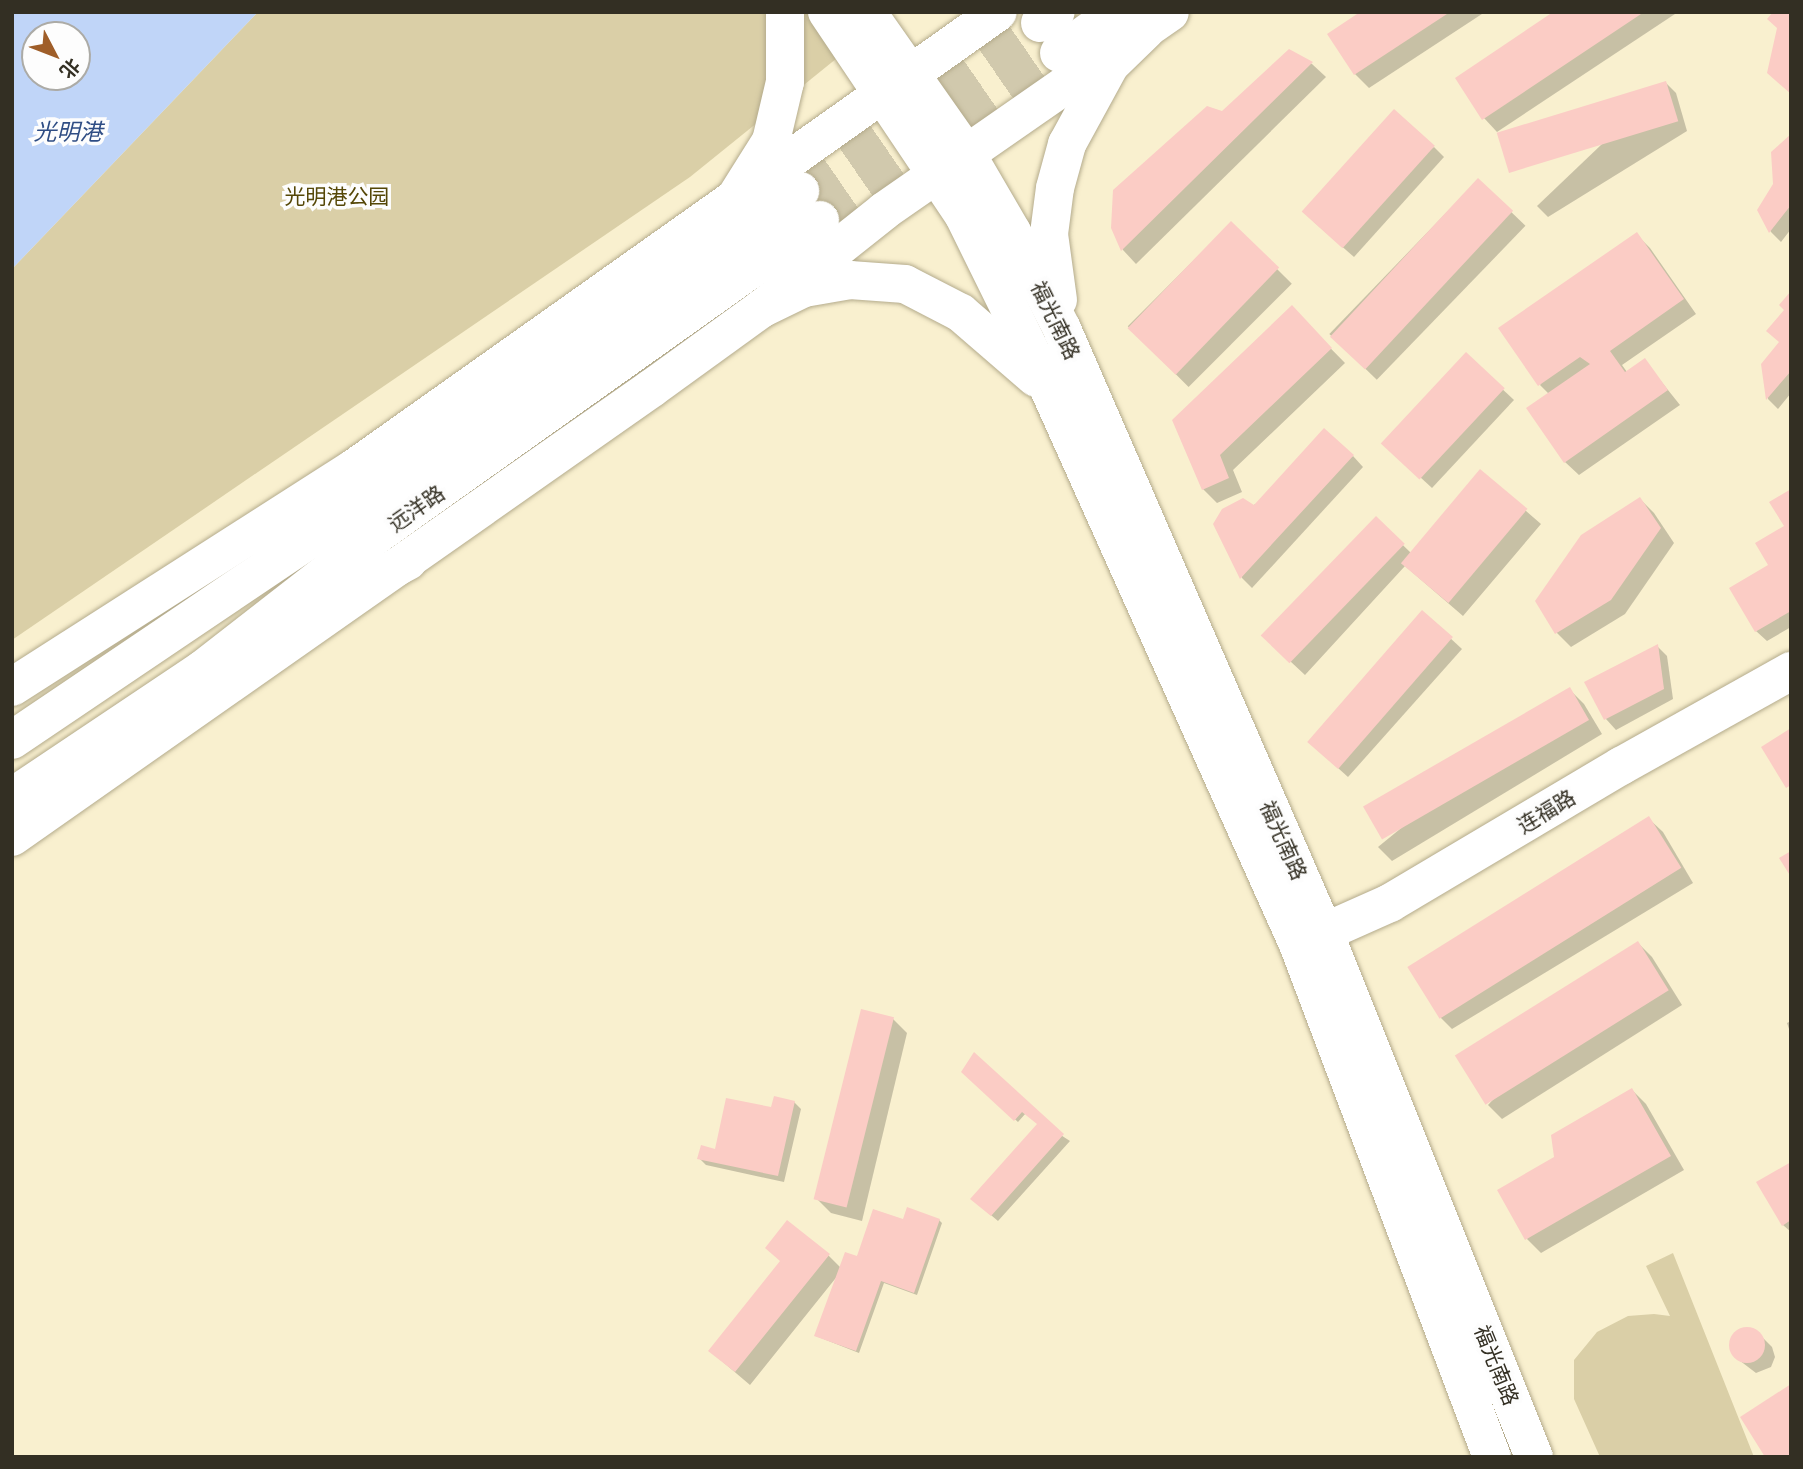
<!DOCTYPE html>
<meta charset="utf-8">
<style>
body{margin:0}
#map{position:relative;width:1803px;height:1469px;overflow:hidden;background:#f9f0cf;font-family:"Titillium Web","Noto Sans SC",sans-serif}
div>[style]{position:absolute}
.green>*{inset:0;background:#dacfa7}
.water>*{inset:0;background:#c0d5f8}
.shadow>*{inset:0;background:#0003;transform-origin:0 0}
.building>*{inset:0;background:#fbccc5;transform-origin:0 0}
.round{border-radius:50%}
.highway-tunnel>*{height:38px;margin-top:-19px;transform-origin:0;background:repeating-linear-gradient(90deg,#d1c9ad 0 38px,transparent 0 57px)}
.roads{filter:drop-shadow(0 0 2px #b4ab8c) drop-shadow(0 0 2px #b4ab8c)}
.secondary>*{height:38px;margin:-19px;padding:0 19px;transform-origin:19px;border-radius:19px;background:#fff}
.primary>*{height:38px;margin:-19px;padding:0 19px;transform-origin:19px;border-radius:19px;background:#fff}
.highway>*{height:38px;margin:-19px;padding:0 19px;transform-origin:19px;border-radius:19px;background:#fff}
span{translate:-50% -50%;white-space:nowrap;text-align:center;line-height:1.15;-webkit-text-stroke:7px #fdfdfd;paint-order:stroke}
.park-label{font-size:21px;color:#554707}
.street-label{font-size:21px;color:#332f23}
.water-label{font-size:23px;color:#2f4d84;font-style:italic}
.frame{position:absolute;inset:0;border:14px solid #332f23;pointer-events:none}
.north{position:absolute;left:21px;top:21px;width:70px;height:70px;box-sizing:border-box;background:#fdfdfd;border:2px solid #acaba6;border-radius:50%;rotate:132deg;font-size:19px;font-weight:700;line-height:28px;text-align:center;color:#332f23}
.north::after{content:'';display:block;margin:auto;width:24px;height:32px;background:#9f5e29;clip-path:polygon(50% 0,100% 100%,50% 72%,0 100%)}
</style>
<div id="map">
<div class="green">
<div style="clip-path:polygon(258px 12px,894px 12px,690px 177px,12px 640px,12px 269px)"></div>
<div style="clip-path:polygon(1673px 1253px,1754px 1457px,1600px 1457px,1574px 1399px,1574px 1360px,1597px 1332px,1628px 1316px,1654px 1314px,1670px 1316px,1646px 1266px)"></div>
</div>
<div class="water">
<div style="clip-path:polygon(evenodd,12px 12px,258px 12px,12px 269px,12px 12px,35px 35px,77px 35px,77px 77px,35px 77px,35px 35px)"></div>
</div>
<div class="shadow">
<div style="clip-path:polygon(1364px 12px,1485px 12px,1369px 88px,1355px 74px)"></div>
<div style="clip-path:polygon(1556px 12px,1678px 12px,1497px 132px,1484px 118px)"></div>
<div style="clip-path:polygon(1289px 51px,1312px 64px,1326px 77px,1136px 264px,1123px 250px,1113px 228px,1223px 113px)"></div>
<div style="clip-path:polygon(1666px 83px,1676px 93px,1687px 131px,1548px 217px,1537px 206px)"></div>
<div style="clip-path:polygon(1791px 136px,1791px 229px,1781px 242px,1771px 232px,1759px 210px,1774px 185px)"></div>
<div style="clip-path:polygon(1434px 147px,1444px 157px,1354px 257px,1314px 222px)"></div>
<div style="left:1478px;top:180px;width:66px;height:214px;rotate:44deg"></div>
<div style="left:1231px;top:223px;width:86px;height:146px;rotate:45deg"></div>
<div style="clip-path:polygon(1636px 234px,1650px 248px,1696px 314px,1622px 365px,1627px 372px,1644px 360px,1680px 405px,1579px 475px,1565px 462px,1549px 394px,1540px 385px)"></div>
<div style="clip-path:polygon(1791px 294px,1791px 393px,1778px 409px,1768px 399px,1763px 364px,1781px 343px)"></div>
<div style="clip-path:polygon(1291px 308px,1345px 363px,1233px 470px,1242px 492px,1217px 503px,1203px 489px,1174px 420px)"></div>
<div style="clip-path:polygon(1466px 355px,1514px 400px,1432px 488px,1394px 453px)"></div>
<div style="clip-path:polygon(1353px 456px,1363px 467px,1252px 588px,1242px 578px,1215px 524px)"></div>
<div style="clip-path:polygon(1480px 471px,1541px 524px,1463px 616px,1405px 566px,1305px 675px,1276px 648px,1376px 519px,1411px 553px)"></div>
<div style="clip-path:polygon(1791px 491px,1791px 627px,1767px 641px,1756px 631px,1771px 566px,1786px 527px)"></div>
<div style="clip-path:polygon(1640px 499px,1654px 513px,1674px 543px,1625px 614px,1571px 647px,1557px 633px,1537px 601px)"></div>
<div style="clip-path:polygon(1422px 612px,1462px 649px,1348px 777px,1318px 750px)"></div>
<div style="clip-path:polygon(1657px 646px,1667px 656px,1673px 699px,1616px 730px,1606px 719px,1587px 683px)"></div>
<div style="clip-path:polygon(1570px 690px,1584px 704px,1602px 734px,1392px 861px,1378px 847px)"></div>
<div style="clip-path:polygon(1649px 819px,1663px 832px,1693px 883px,1452px 1029px,1438px 1015px)"></div>
<div style="clip-path:polygon(1638px 943px,1652px 957px,1682px 1005px,1502px 1119px,1488px 1105px)"></div>
<div style="clip-path:polygon(893px 1019px,907px 1033px,862px 1221px,831px 1213px,817px 1199px)"></div>
<div style="clip-path:polygon(1791px 1021px,1791px 1035px,1787px 1023px)"></div>
<div style="clip-path:polygon(963px 1072px,1070px 1141px,998px 1221px,979px 1205px,1039px 1124px,1026px 1113px,1018px 1122px)"></div>
<div style="clip-path:polygon(1632px 1090px,1646px 1104px,1684px 1170px,1541px 1253px,1527px 1239px,1556px 1158px)"></div>
<div style="clip-path:polygon(794px 1102px,801px 1109px,784px 1182px,706px 1165px,699px 1158px,716px 1151px,773px 1109px)"></div>
<div style="clip-path:polygon(1791px 1165px,1791px 1232px,1783px 1225px)"></div>
<div style="clip-path:polygon(939px 1220px,942px 1223px,917px 1295px,884px 1283px,859px 1353px,816px 1336px,839px 1274px,750px 1385px,710px 1351px,828px 1255px,841px 1268px,904px 1221px)"></div>
<div style="clip-path:polygon(1746px 1329px,1761px 1336px,1772px 1347px,1775px 1357px,1771px 1367px,1756px 1373px,1735px 1357px,1731px 1342px,1737px 1333px)"></div>
</div>
<div class="building">
<div style="clip-path:polygon(1360px 12px,1450px 12px,1354px 75px,1327px 34px)"></div>
<div style="clip-path:polygon(1553px 12px,1644px 12px,1482px 120px,1455px 78px)"></div>
<div style="clip-path:polygon(1773px 12px,1791px 12px,1791px 94px,1767px 73px,1777px 28px,1767px 19px)"></div>
<div style="clip-path:polygon(1289px 49px,1313px 62px,1121px 251px,1111px 228px,1113px 190px,1207px 106px,1222px 111px)"></div>
<div style="left:1666px;top:81px;width:42px;height:177px;rotate:73deg"></div>
<div style="left:1394px;top:109px;width:55px;height:138px;rotate:42deg"></div>
<div style="clip-path:polygon(1791px 134px,1791px 205px,1769px 233px,1757px 210px,1773px 184px,1771px 152px)"></div>
<div style="left:1478px;top:178px;width:48px;height:217px;rotate:43deg"></div>
<div style="left:1231px;top:221px;width:67px;height:149px;rotate:44deg"></div>
<div style="clip-path:polygon(1637px 232px,1684px 299px,1610px 351px,1625px 372px,1645px 358px,1668px 390px,1564px 463px,1526px 408px,1590px 364px,1580px 357px,1538px 386px,1498px 328px)"></div>
<div style="clip-path:polygon(1791px 291px,1791px 371px,1766px 400px,1761px 364px,1779px 342px,1766px 331px,1784px 310px,1779px 305px)"></div>
<div style="clip-path:polygon(1292px 305px,1332px 348px,1220px 455px,1229px 478px,1202px 490px,1172px 420px)"></div>
<div style="left:1466px;top:352px;width:53px;height:125px;rotate:43deg"></div>
<div style="clip-path:polygon(1324px 428px,1354px 455px,1240px 579px,1213px 524px,1222px 509px,1243px 498px,1254px 505px)"></div>
<div style="left:1480px;top:469px;width:62px;height:123px;rotate:40deg"></div>
<div style="clip-path:polygon(1791px 489px,1791px 611px,1755px 632px,1729px 588px,1768px 565px,1755px 543px,1784px 526px,1769px 502px)"></div>
<div style="clip-path:polygon(1640px 497px,1661px 528px,1611px 600px,1555px 634px,1535px 601px,1581px 535px)"></div>
<div style="left:1376px;top:516px;width:40px;height:166px;rotate:44deg"></div>
<div style="left:1422px;top:610px;width:41px;height:175px;rotate:41deg"></div>
<div style="clip-path:polygon(1658px 644px,1664px 689px,1604px 720px,1584px 682px)"></div>
<div style="left:1570px;top:687px;width:38px;height:239px;rotate:60deg"></div>
<div style="clip-path:polygon(1791px 728px,1791px 785px,1786px 788px,1761px 747px)"></div>
<div style="left:1649px;top:816px;width:61px;height:285px;rotate:58deg"></div>
<div style="clip-path:polygon(1791px 851px,1791px 877px,1779px 858px)"></div>
<div style="left:1638px;top:941px;width:58px;height:216px;rotate:58deg"></div>
<div style="left:861px;top:1009px;width:34px;height:196px;rotate:14deg"></div>
<div style="clip-path:polygon(974px 1052px,1064px 1134px,991px 1216px,970px 1199px,1037px 1124px,1022px 1112px,1014px 1121px,961px 1072px)"></div>
<div style="clip-path:polygon(1632px 1088px,1671px 1156px,1525px 1240px,1497px 1190px,1554px 1157px,1551px 1135px)"></div>
<div style="clip-path:polygon(774px 1096px,795px 1101px,778px 1176px,697px 1159px,701px 1145px,715px 1149px,726px 1098px,771px 1107px)"></div>
<div style="clip-path:polygon(1791px 1162px,1791px 1220px,1782px 1226px,1756px 1182px)"></div>
<div style="clip-path:polygon(907px 1207px,940px 1219px,914px 1293px,881px 1281px,856px 1351px,814px 1336px,845px 1252px,857px 1256px,873px 1209px,903px 1219px)"></div>
<div style="clip-path:polygon(787px 1220px,830px 1254px,735px 1372px,708px 1351px,780px 1261px,765px 1248px)"></div>
<div class="round" style="left:1729px;top:1327px;width:36px;height:36px"></div>
<div style="clip-path:polygon(1791px 1384px,1791px 1457px,1765px 1457px,1740px 1417px)"></div>
</div>
<div class="highway-tunnel">
<div style="left:800px;top:191px;width:293px;rotate:-35deg"></div>
<div style="left:820px;top:220px;width:292px;rotate:-34.9deg"></div>
</div>
<div class="roads">
<div class="secondary">
<div style="left:12px;top:687px;width:405px;rotate:-32.6deg"></div>
<div style="left:353px;top:469px;width:790px;rotate:-35.32deg"></div>
<div style="left:12px;top:837px;width:782px;rotate:-35.05deg"></div>
<div style="left:652px;top:388px;width:135px;rotate:-35.9deg"></div>
<div style="left:761px;top:309px;width:157px;rotate:-38.5deg"></div>
<div style="left:884px;top:211px;width:348px;rotate:-34.8deg"></div>
<div style="left:1298px;top:944px;width:101px;rotate:-24deg"></div>
<div style="left:1390px;top:903px;width:269px;rotate:-30.7deg"></div>
<div style="left:1621px;top:766px;width:195px;rotate:-29.2deg"></div>
</div>
<div class="primary">
<div style="left:827px;top:12px;width:246px;rotate:56.1deg"></div>
<div style="left:964px;top:216px;width:193px;rotate:63.8deg"></div>
<div style="left:1049px;top:389px;width:608px;rotate:65.84deg"></div>
<div style="left:1298px;top:944px;width:548px;rotate:69.29deg"></div>
<div style="left:867px;top:12px;width:172px;rotate:54.9deg"></div>
<div style="left:966px;top:153px;width:91px;rotate:59.8deg"></div>
<div style="left:1012px;top:232px;width:109px;rotate:62.7deg"></div>
<div style="left:1062px;top:329px;width:657px;rotate:66.52deg"></div>
<div style="left:1324px;top:932px;width:565px;rotate:68.2deg"></div>
<div style="left:737px;top:195px;width:64px;rotate:-57.8deg"></div>
<div style="left:771px;top:141px;width:61px;rotate:-76.7deg"></div>
<div style="left:785px;top:82px;width:70px;rotate:-90deg"></div>
<div style="left:1058px;top:300px;width:67px;rotate:-97.8deg"></div>
<div style="left:1049px;top:234px;width:46px;rotate:-82.6deg"></div>
<div style="left:1055px;top:188px;width:46px;rotate:-74.7deg"></div>
<div style="left:1067px;top:144px;width:90px;rotate:-61.4deg"></div>
<div style="left:1110px;top:65px;width:50px;rotate:-44.2deg"></div>
<div style="left:761px;top:309px;width:48px;rotate:-26deg"></div>
<div style="left:804px;top:288px;width:47px;rotate:-9.9deg"></div>
<div style="left:850px;top:280px;width:55px;rotate:4.2deg"></div>
<div style="left:905px;top:284px;width:63px;rotate:27.4deg"></div>
<div style="left:961px;top:313px;width:99px;rotate:40.9deg"></div>
</div>
<div class="highway">
<div style="left:1040px;top:23px;width:19px;rotate:-35deg"></div>
<div style="left:1059px;top:53px;width:71px;rotate:-35.3deg"></div>
<div style="left:272px;top:541px;width:108px;rotate:-41.6deg"></div>
<div style="left:295px;top:621px;width:128px;rotate:-28deg"></div>
<div style="left:12px;top:740px;width:403px;rotate:-34deg"></div>
<div style="left:346px;top:515px;width:558px;rotate:-35.51deg"></div>
<div style="left:12px;top:797px;width:230px;rotate:-33.8deg"></div>
<div style="left:203px;top:669px;width:205px;rotate:-37.9deg"></div>
<div style="left:365px;top:543px;width:558px;rotate:-35.37deg"></div>
</div>
</div>
<div class="park-label">
<span style="left:337px;top:196px">光明港公园</span>
</div>
<div class="street-label">
<span style="left:1056px;top:320px;rotate:64deg">福光南路</span>
<span style="left:416px;top:508px;rotate:-35deg">远洋路</span>
<span style="left:1546px;top:811px;rotate:-31deg">连福路</span>
<span style="left:1284px;top:840px;rotate:66deg">福光南路</span>
<span style="left:1497px;top:1365px;rotate:68deg">福光南路</span>
</div>
<div class="water-label">
<span style="left:68px;top:132px">光明港</span>
</div>
<div class="frame"></div>
<div class="north">北</div>
</div>
